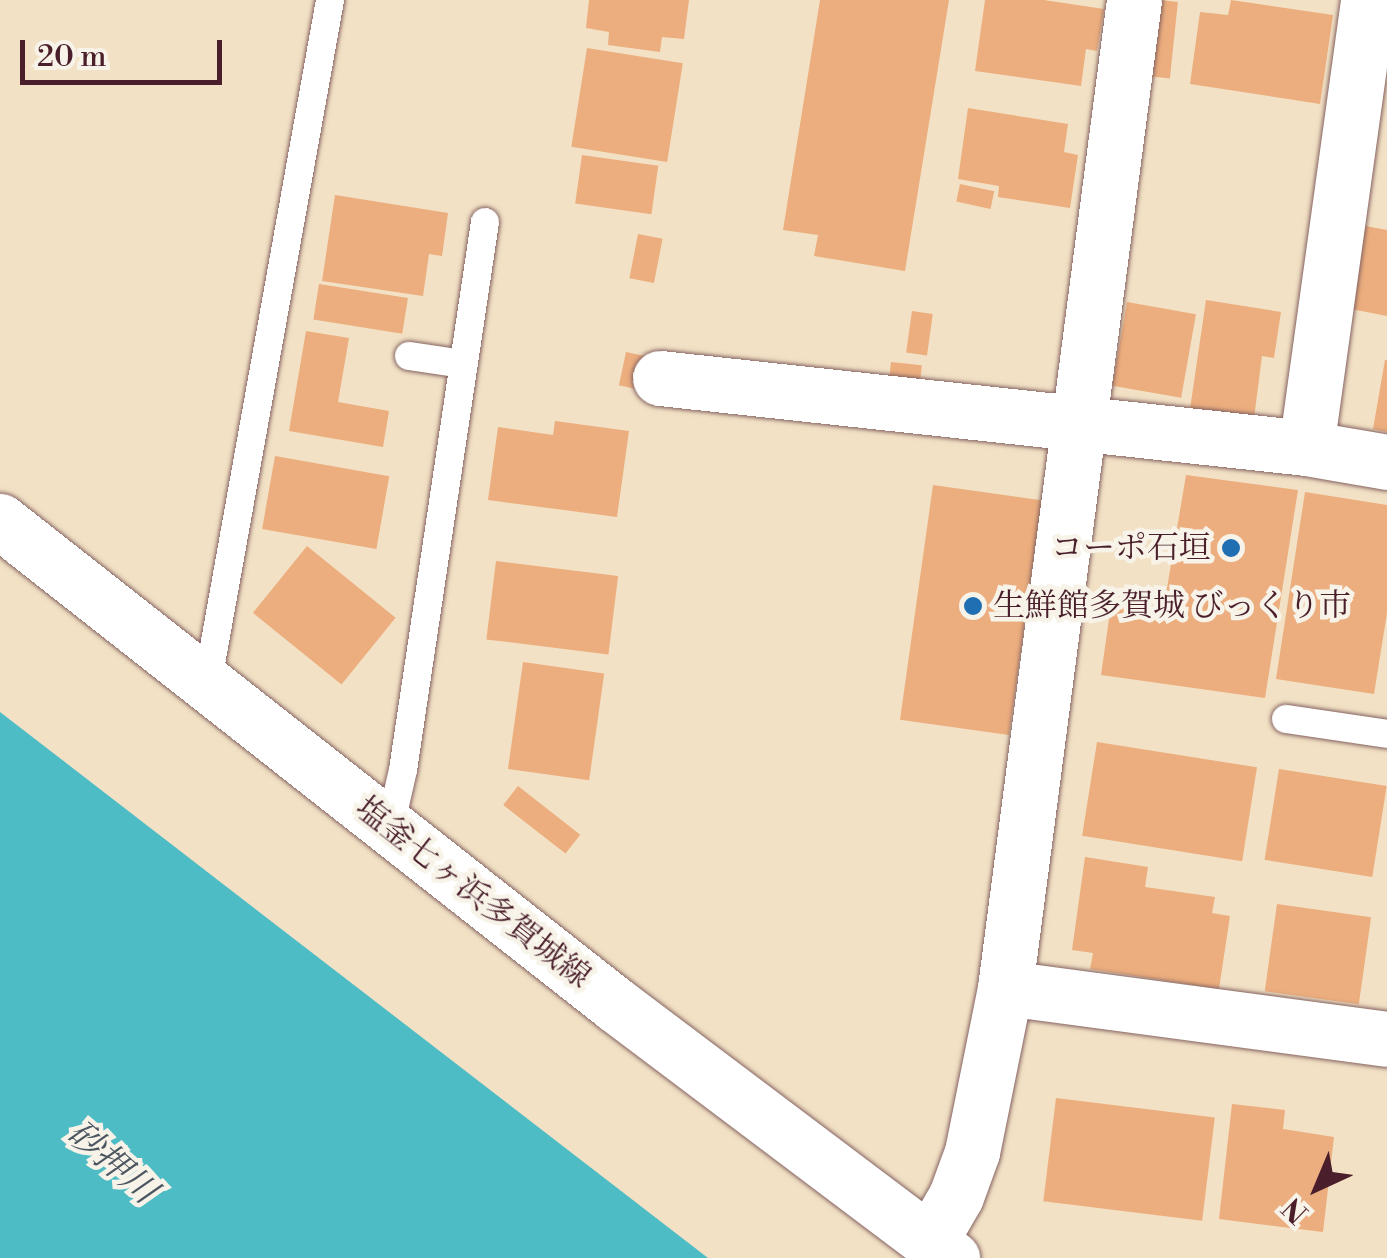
<!DOCTYPE html>
<meta charset="utf-8">
<style>
body{margin:0}
#map{position:relative;width:1387px;height:1258px;overflow:hidden;background:#f2e1c5;font-family:"Libre Bodoni","Noto Serif JP",serif}
div>[style]{position:absolute}
.water>*{inset:0;background:#4ebcc5}
.building>*{inset:0;background:#ecae7e;transform-origin:0 0}
.roads{filter:drop-shadow(0 0 2px #856361) drop-shadow(0 0 2px #856361)}
.lane>*{height:28px;margin:-14px;padding:0 14px;transform-origin:14px;border-radius:14px;background:#fff}
.street>*{height:55px;margin:-27.5px;padding:0 27.5px;transform-origin:27.5px;border-radius:27.5px;background:#fff}
.primary>*{height:55px;margin:-27.5px;padding:0 27.5px;transform-origin:27.5px;border-radius:27.5px;background:#fff}
.dots>*{width:28px;height:28px;translate:-50% -50%;box-sizing:border-box;border:5px solid #f7f3e8;border-radius:50%}
span{translate:-50% -50%;white-space:nowrap;text-align:center;line-height:1.15;-webkit-text-stroke:9px #f7f3e8;paint-order:stroke}
.poi-label{font-size:32px;color:#4a1f2b}
.right{translate:-100% -50%;text-align:right}
.left{translate:0 -50%;text-align:left}
.street-label{font-size:32px;color:#4a1f2b}
.water-label{font-size:35px;color:#4b5661;font-style:italic}
.north{position:absolute;left:1267px;top:1138px;width:100px;height:100px;-webkit-text-stroke:8px #f7f3e8;paint-order:stroke;rotate:224deg;font-size:28px;font-weight:700;line-height:40px;text-align:center;color:#4a1f2b}
.north::after{content:'';display:block;margin:auto;width:35px;height:45px;background:#4a1f2b;clip-path:polygon(50% 0,100% 100%,50% 72%,0 100%)}
.scale{position:absolute;left:20px;top:40px;width:202px;height:45px;box-sizing:border-box;border:5px solid #4a1f2b;border-top:0;padding-left:12px;font-size:30px;line-height:35px;white-space:nowrap;color:#4a1f2b;-webkit-text-stroke:8px #f7f3e8;paint-order:stroke}
</style>
<div id="map">
<div class="water">
<div style="clip-path:polygon(0 712px,708px 1258px,0 1258px)"></div>
</div>
<div class="building">
<div style="clip-path:polygon(589px 0,689px 0,684px 39px,662px 37px,660px 52px,608px 45px,609px 32px,586px 28px)"></div>
<div style="clip-path:polygon(820px 0,949px 0,905px 271px,814px 256px,818px 235px,783px 230px)"></div>
<div style="clip-path:polygon(985px 0,1044px 0,1104px 9px,1097px 51px,1086px 49px,1081px 86px,975px 71px)"></div>
<div style="left:1160px;top:0;width:18px;height:77px;rotate:6deg"></div>
<div style="clip-path:polygon(1231px 0,1333px 15px,1320px 104px,1190px 84px,1200px 12px,1228px 15px)"></div>
<div style="left:587px;top:48px;width:97px;height:100px;rotate:9deg"></div>
<div style="clip-path:polygon(968px 108px,1068px 124px,1064px 152px,1078px 155px,1070px 208px,998px 197px,999px 186px,958px 179px)"></div>
<div style="left:582px;top:155px;width:77px;height:49px;rotate:8deg"></div>
<div style="left:960px;top:184px;width:35px;height:18px;rotate:12deg"></div>
<div style="clip-path:polygon(335px 195px,448px 213px,442px 256px,429px 254px,423px 296px,322px 281px)"></div>
<div style="clip-path:polygon(1360px 225px,1387px 230px,1387px 316px,1346px 308px)"></div>
<div style="left:638px;top:234px;width:25px;height:45px;rotate:11deg"></div>
<div style="left:319px;top:284px;width:90px;height:36px;rotate:9deg"></div>
<div style="clip-path:polygon(1206px 300px,1281px 312px,1274px 358px,1262px 356px,1254px 418px,1190px 409px)"></div>
<div style="left:1127px;top:302px;width:70px;height:85px;rotate:10deg"></div>
<div style="left:912px;top:311px;width:21px;height:42px;rotate:8deg"></div>
<div style="clip-path:polygon(306px 331px,349px 338px,338px 402px,389px 411px,383px 447px,289px 431px)"></div>
<div style="left:626px;top:352px;width:19px;height:34px;rotate:12deg"></div>
<div style="clip-path:polygon(1385px 360px,1387px 360px,1387px 432px,1373px 429px)"></div>
<div style="left:891px;top:362px;width:31px;height:21px;rotate:6deg"></div>
<div style="clip-path:polygon(555px 421px,629px 431px,617px 517px,488px 500px,498px 427px,553px 435px)"></div>
<div style="left:275px;top:456px;width:116px;height:74px;rotate:10deg"></div>
<div style="clip-path:polygon(1186px 475px,1298px 490px,1265px 698px,1101px 675px,1111px 605px,1163px 612px)"></div>
<div style="left:933px;top:485px;width:110px;height:237px;rotate:8deg"></div>
<div style="clip-path:polygon(1305px 492px,1387px 505px,1387px 613px,1374px 694px,1276px 679px)"></div>
<div style="left:307px;top:546px;width:114px;height:86px;rotate:39deg"></div>
<div style="left:496px;top:561px;width:123px;height:79px;rotate:7deg"></div>
<div style="left:523px;top:662px;width:82px;height:108px;rotate:8deg"></div>
<div style="left:1097px;top:742px;width:162px;height:95px;rotate:9deg"></div>
<div style="left:1279px;top:769px;width:109px;height:92px;rotate:9deg"></div>
<div style="left:518px;top:786px;width:79px;height:24px;rotate:38deg"></div>
<div style="clip-path:polygon(1085px 857px,1148px 867px,1145px 887px,1215px 897px,1212px 913px,1230px 916px,1219px 989px,1090px 969px,1093px 953px,1072px 950px)"></div>
<div style="left:1277px;top:904px;width:95px;height:88px;rotate:8deg"></div>
<div style="left:1056px;top:1098px;width:160px;height:104px;rotate:7deg"></div>
<div style="clip-path:polygon(1232px 1104px,1285px 1110px,1283px 1129px,1334px 1137px,1323px 1232px,1219px 1219px)"></div>
</div>
<div class="roads">
<div class="lane">
<div style="left:409px;top:356px;width:55px;rotate:8.4deg"></div>
<div style="left:207px;top:686px;width:697px;rotate:-79.83deg"></div>
<div style="left:1286px;top:719px;width:102px;rotate:8.4deg"></div>
<div style="left:390px;top:827px;width:58px;rotate:-77.2deg"></div>
<div style="left:403px;top:770px;width:554px;rotate:-81.49deg"></div>
</div>
<div class="street">
<div style="left:660px;top:378px;width:650px;rotate:6.18deg"></div>
<div style="left:1306px;top:448px;width:82px;rotate:9.8deg"></div>
<div style="left:1306px;top:448px;width:452px;rotate:-82.1deg"></div>
<div style="left:1005px;top:988px;width:385px;rotate:7.6deg"></div>
<div style="left:930px;top:1241px;width:52px;rotate:-60deg"></div>
<div style="left:956px;top:1196px;width:47px;rotate:-70deg"></div>
<div style="left:972px;top:1152px;width:167px;rotate:-78.6deg"></div>
<div style="left:1005px;top:988px;width:996px;rotate:-82.56deg"></div>
</div>
<div class="primary">
<div style="left:0;top:521px;width:783px;rotate:38.16deg"></div>
<div style="left:616px;top:1005px;width:421px;rotate:37deg"></div>
</div>
</div>
<div class="dots">
<div style="left:1231px;top:548px;background:#1f6fb2"></div>
<div style="left:973px;top:606px;background:#1f6fb2"></div>
</div>
<div class="poi-label">
<span class="right" style="left:1211px;top:548px">コーポ石垣</span>
<span class="left" style="left:993px;top:606px">生鮮館多賀城 びっくり市</span>
</div>
<div class="street-label">
<span style="left:473px;top:893px;rotate:38deg">塩釜七ヶ浜多賀城線</span>
</div>
<div class="water-label">
<span style="left:111px;top:1163px;rotate:41deg">砂押川</span>
</div>
<div class="north">N</div>
<div class="scale">20 m</div>
</div>
